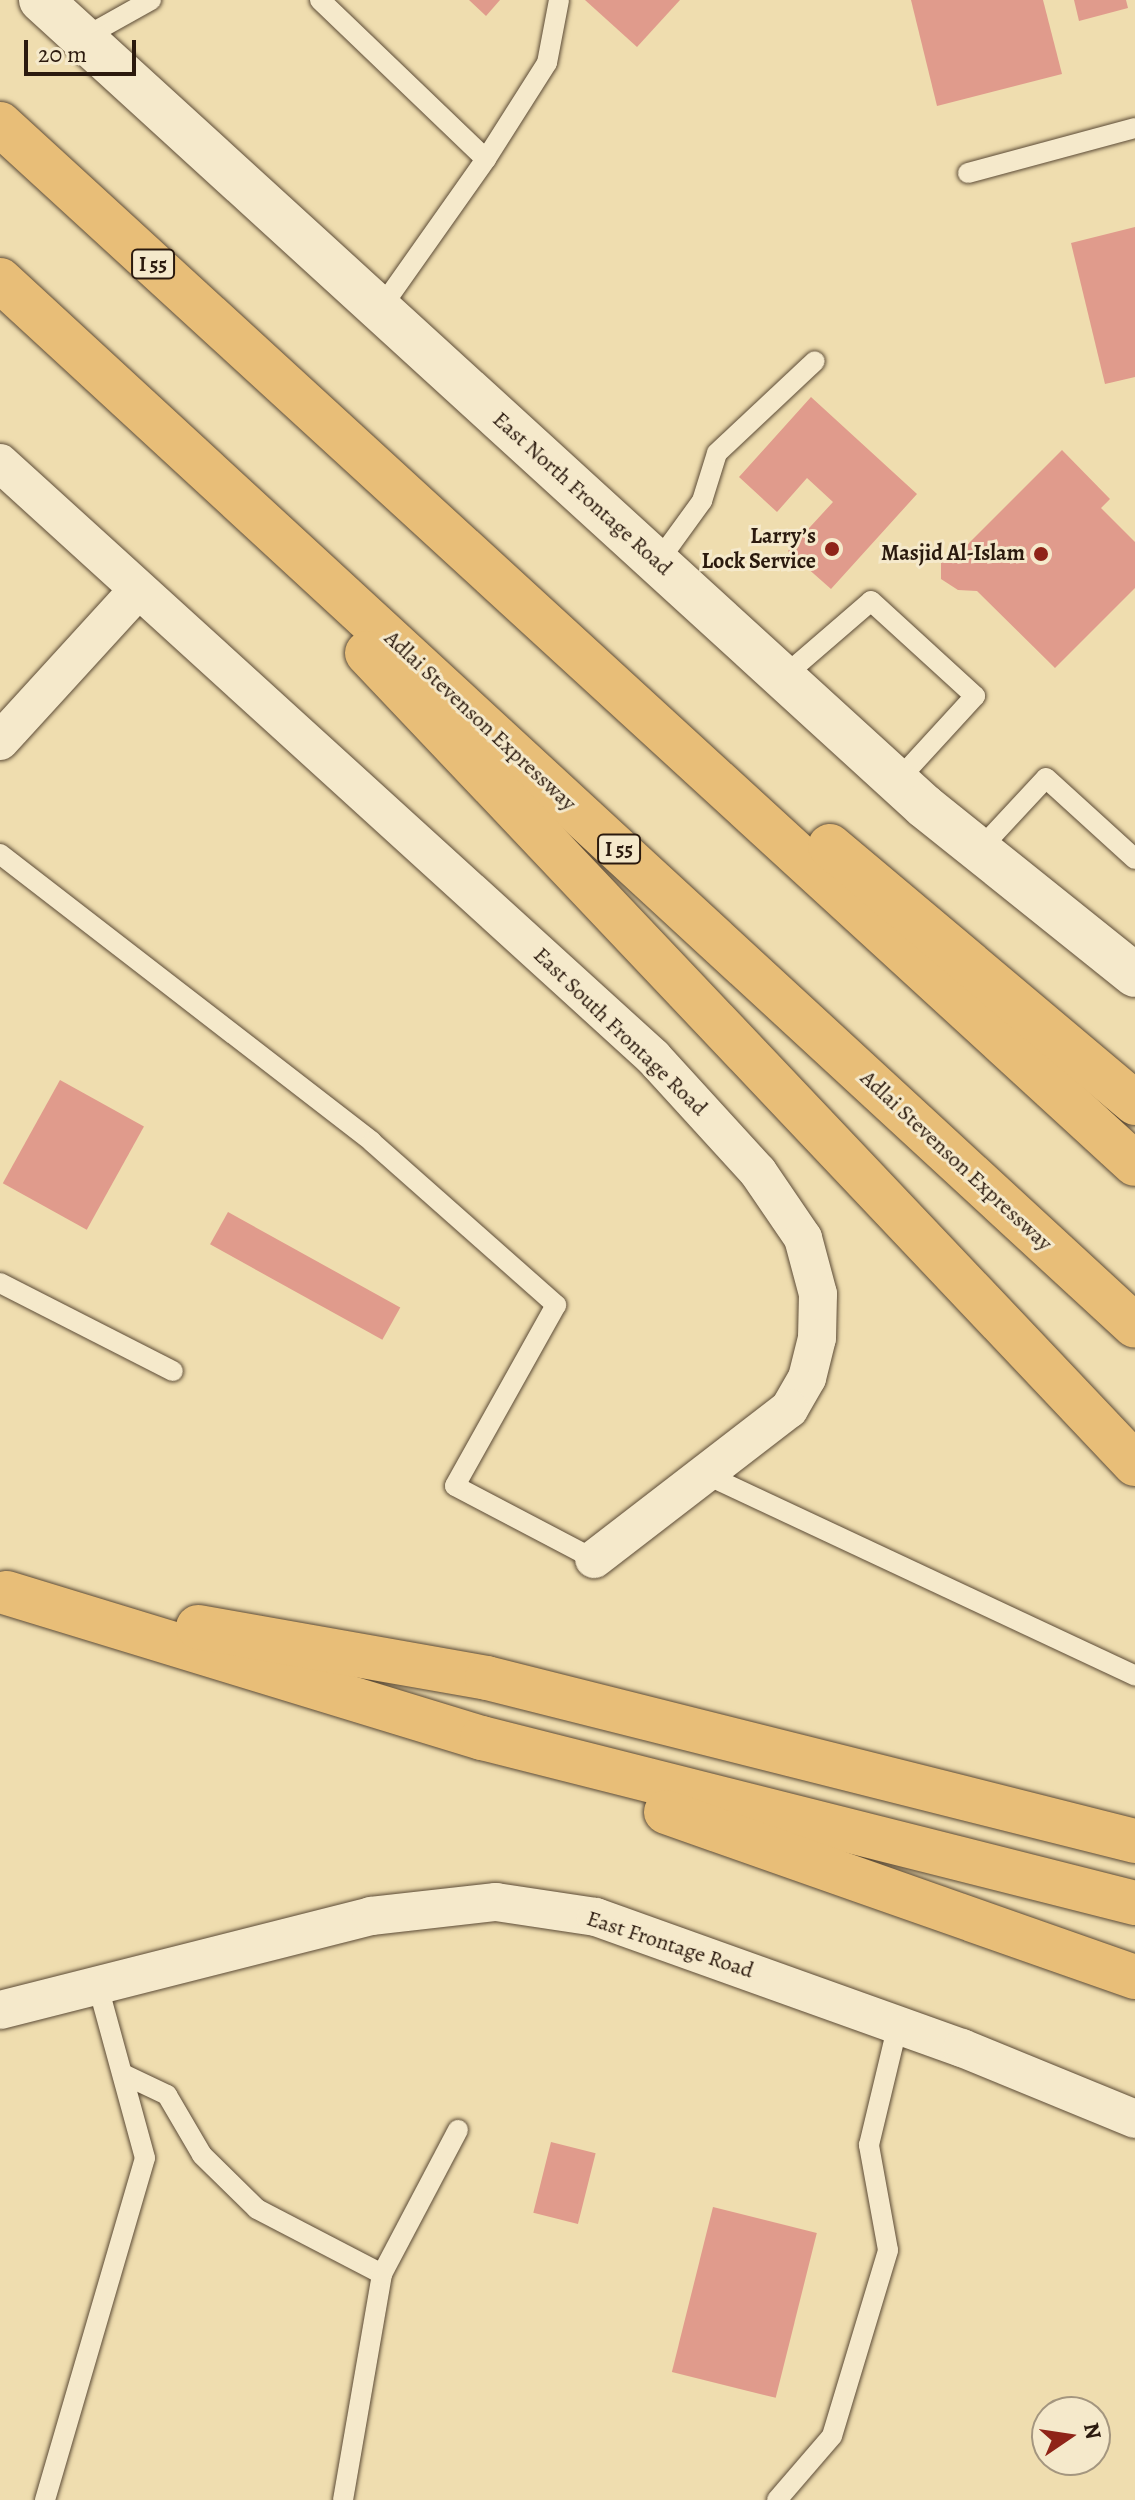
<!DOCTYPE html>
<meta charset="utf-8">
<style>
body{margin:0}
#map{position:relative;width:1135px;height:2500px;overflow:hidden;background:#efddaf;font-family:Alegreya,serif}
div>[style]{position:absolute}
.building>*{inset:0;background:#e09b8c;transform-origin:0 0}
.roads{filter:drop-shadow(0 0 2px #5c4b36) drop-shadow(0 0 2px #5c4b36)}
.lane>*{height:20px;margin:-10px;padding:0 10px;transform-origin:10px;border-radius:10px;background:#f5e9cb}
.street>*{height:38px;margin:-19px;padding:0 19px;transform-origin:19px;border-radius:19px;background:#f5e9cb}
.secondary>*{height:44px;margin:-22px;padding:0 22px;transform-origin:22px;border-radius:22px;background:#f5e9cb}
.highway>*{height:44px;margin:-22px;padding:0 22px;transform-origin:22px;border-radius:22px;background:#e8be78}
.dots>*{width:22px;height:22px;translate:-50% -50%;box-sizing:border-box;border:4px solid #f5e9cb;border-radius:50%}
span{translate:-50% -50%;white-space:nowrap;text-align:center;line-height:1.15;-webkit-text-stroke:6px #f5e9cb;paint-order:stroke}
.shield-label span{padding:2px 6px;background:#f5e9cb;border:2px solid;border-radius:6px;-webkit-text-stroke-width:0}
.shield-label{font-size:20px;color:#2b1a0e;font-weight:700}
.street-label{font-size:22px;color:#2b1a0e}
.poi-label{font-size:22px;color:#2b1a0e;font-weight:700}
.right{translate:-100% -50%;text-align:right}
.north{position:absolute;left:1031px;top:2396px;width:80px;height:80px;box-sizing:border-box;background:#f5e9cb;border:2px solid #a4967f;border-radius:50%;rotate:77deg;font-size:22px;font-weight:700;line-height:32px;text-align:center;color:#2b1a0e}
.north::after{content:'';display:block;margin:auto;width:28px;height:36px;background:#8f2418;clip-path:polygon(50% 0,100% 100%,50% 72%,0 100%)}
.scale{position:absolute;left:24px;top:40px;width:112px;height:36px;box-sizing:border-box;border:4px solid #2b1a0e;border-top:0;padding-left:10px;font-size:24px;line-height:28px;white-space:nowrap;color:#2b1a0e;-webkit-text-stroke:6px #f5e9cb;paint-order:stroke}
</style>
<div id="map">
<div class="building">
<div style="clip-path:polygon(469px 0,500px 0,486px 16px)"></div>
<div style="clip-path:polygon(585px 0,680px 0,637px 47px)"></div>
<div style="clip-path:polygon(911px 0,1043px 0,1062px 74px,937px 106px)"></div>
<div style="clip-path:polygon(1074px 0,1126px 0,1128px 8px,1079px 21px)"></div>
<div style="clip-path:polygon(1135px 227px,1135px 377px,1105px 384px,1071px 243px)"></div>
<div style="clip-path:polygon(811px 397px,917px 494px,831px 589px,788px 551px,833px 502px,807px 478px,777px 512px,739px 477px)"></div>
<div style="clip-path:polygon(1062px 450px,1110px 499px,1101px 508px,1135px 542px,1135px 588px,1055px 668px,977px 591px,958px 590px,941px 579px,941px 560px,965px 547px)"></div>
<div style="left:60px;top:1080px;width:96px;height:118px;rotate:29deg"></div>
<div style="left:228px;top:1212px;width:197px;height:37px;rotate:29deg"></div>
<div style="left:551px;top:2142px;width:46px;height:73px;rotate:14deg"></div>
<div style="left:713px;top:2207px;width:107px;height:170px;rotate:14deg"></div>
</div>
<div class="roads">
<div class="lane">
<div style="left:320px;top:0;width:230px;rotate:43.8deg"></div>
<div style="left:486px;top:159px;width:184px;rotate:125.2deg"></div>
<div style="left:83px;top:38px;width:78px;rotate:-29.2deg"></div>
<div style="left:486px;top:159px;width:114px;rotate:-57.6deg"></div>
<div style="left:547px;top:63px;width:64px;rotate:-79.2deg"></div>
<div style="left:968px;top:173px;width:173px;rotate:-15.1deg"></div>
<div style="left:657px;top:563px;width:77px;rotate:-54deg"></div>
<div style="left:702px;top:501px;width:50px;rotate:-72.6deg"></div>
<div style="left:717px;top:453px;width:134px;rotate:-43.2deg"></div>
<div style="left:783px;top:677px;width:116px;rotate:-40.8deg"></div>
<div style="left:871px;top:601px;width:141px;rotate:42.4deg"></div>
<div style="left:975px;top:696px;width:115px;rotate:132.5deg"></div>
<div style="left:979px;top:850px;width:98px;rotate:-47.1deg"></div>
<div style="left:1046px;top:778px;width:120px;rotate:42.3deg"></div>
<div style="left:0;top:854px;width:470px;rotate:37.7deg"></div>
<div style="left:372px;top:1142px;width:246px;rotate:41.5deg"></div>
<div style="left:556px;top:1305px;width:207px;rotate:119.2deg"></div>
<div style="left:455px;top:1486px;width:157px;rotate:27.7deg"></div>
<div style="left:0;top:1283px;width:194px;rotate:27deg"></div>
<div style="left:709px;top:1476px;width:471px;rotate:25.1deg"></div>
<div style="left:123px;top:2074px;width:49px;rotate:25.5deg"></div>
<div style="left:167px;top:2095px;width:69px;rotate:59.7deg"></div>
<div style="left:202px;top:2155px;width:77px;rotate:44.5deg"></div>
<div style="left:257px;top:2209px;width:141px;rotate:27.5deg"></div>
<div style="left:45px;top:2500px;width:356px;rotate:-73.7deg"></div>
<div style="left:145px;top:2158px;width:178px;rotate:-105.3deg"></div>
<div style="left:343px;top:2500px;width:229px;rotate:-80.2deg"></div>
<div style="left:382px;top:2274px;width:163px;rotate:-62.2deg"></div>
<div style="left:777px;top:2500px;width:84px;rotate:-49.3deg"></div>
<div style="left:832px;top:2436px;width:194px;rotate:-73.2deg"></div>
<div style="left:888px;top:2250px;width:107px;rotate:-100.3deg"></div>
<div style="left:869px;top:2145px;width:124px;rotate:-76.5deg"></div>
</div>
<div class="street">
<div style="left:0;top:463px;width:883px;rotate:42.29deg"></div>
<div style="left:653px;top:1057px;width:156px;rotate:47.6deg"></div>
<div style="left:758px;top:1172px;width:80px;rotate:55.7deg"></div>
<div style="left:803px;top:1238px;width:58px;rotate:75deg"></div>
<div style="left:818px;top:1294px;width:44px;rotate:91.3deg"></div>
<div style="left:817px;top:1338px;width:41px;rotate:104deg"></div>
<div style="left:807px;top:1378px;width:36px;rotate:120deg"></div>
<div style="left:789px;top:1409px;width:246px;rotate:142.4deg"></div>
<div style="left:0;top:741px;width:205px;rotate:-47.6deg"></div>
<div style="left:0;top:2010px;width:383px;rotate:-14.2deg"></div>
<div style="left:371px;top:1916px;width:126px;rotate:-6.4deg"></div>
<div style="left:496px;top:1902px;width:101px;rotate:8.5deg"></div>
<div style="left:596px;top:1917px;width:389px;rotate:19.7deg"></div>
<div style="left:962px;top:2048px;width:187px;rotate:22.3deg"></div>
</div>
<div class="secondary">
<div style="left:41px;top:0;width:1196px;rotate:42.39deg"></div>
<div style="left:924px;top:806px;width:270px;rotate:38.7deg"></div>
</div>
<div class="highway">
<div style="left:0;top:124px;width:1539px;rotate:42.5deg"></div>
<div style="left:0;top:280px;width:1543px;rotate:42.66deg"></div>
<div style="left:367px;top:653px;width:1117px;rotate:46.56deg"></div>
<div style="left:830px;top:846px;width:399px;rotate:40.1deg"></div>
<div style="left:7px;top:1593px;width:497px;rotate:17deg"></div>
<div style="left:482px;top:1738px;width:674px;rotate:14.18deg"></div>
<div style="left:198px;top:1627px;width:293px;rotate:10deg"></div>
<div style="left:487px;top:1678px;width:668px;rotate:14.12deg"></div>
<div style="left:666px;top:1812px;width:497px;rotate:19.4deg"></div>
</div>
</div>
<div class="dots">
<div style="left:832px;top:549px;background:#8f2418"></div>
<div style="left:1041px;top:554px;background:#8f2418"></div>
</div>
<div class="shield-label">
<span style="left:153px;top:264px">I 55</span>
<span style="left:619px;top:849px">I 55</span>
</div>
<div class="street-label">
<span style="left:582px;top:494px;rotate:42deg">East North Frontage Road</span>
<span style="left:480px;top:721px;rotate:43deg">Adlai Stevenson Expressway</span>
<span style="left:620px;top:1032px;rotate:44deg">East South Frontage Road</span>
<span style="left:956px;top:1161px;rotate:43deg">Adlai Stevenson Expressway</span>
<span style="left:670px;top:1945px;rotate:18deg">East Frontage Road</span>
</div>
<div class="poi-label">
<span class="right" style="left:816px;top:549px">Larry’s<br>Lock Service</span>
<span class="right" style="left:1025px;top:554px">Masjid Al-Islam</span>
</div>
<div class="north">N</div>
<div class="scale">20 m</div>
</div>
